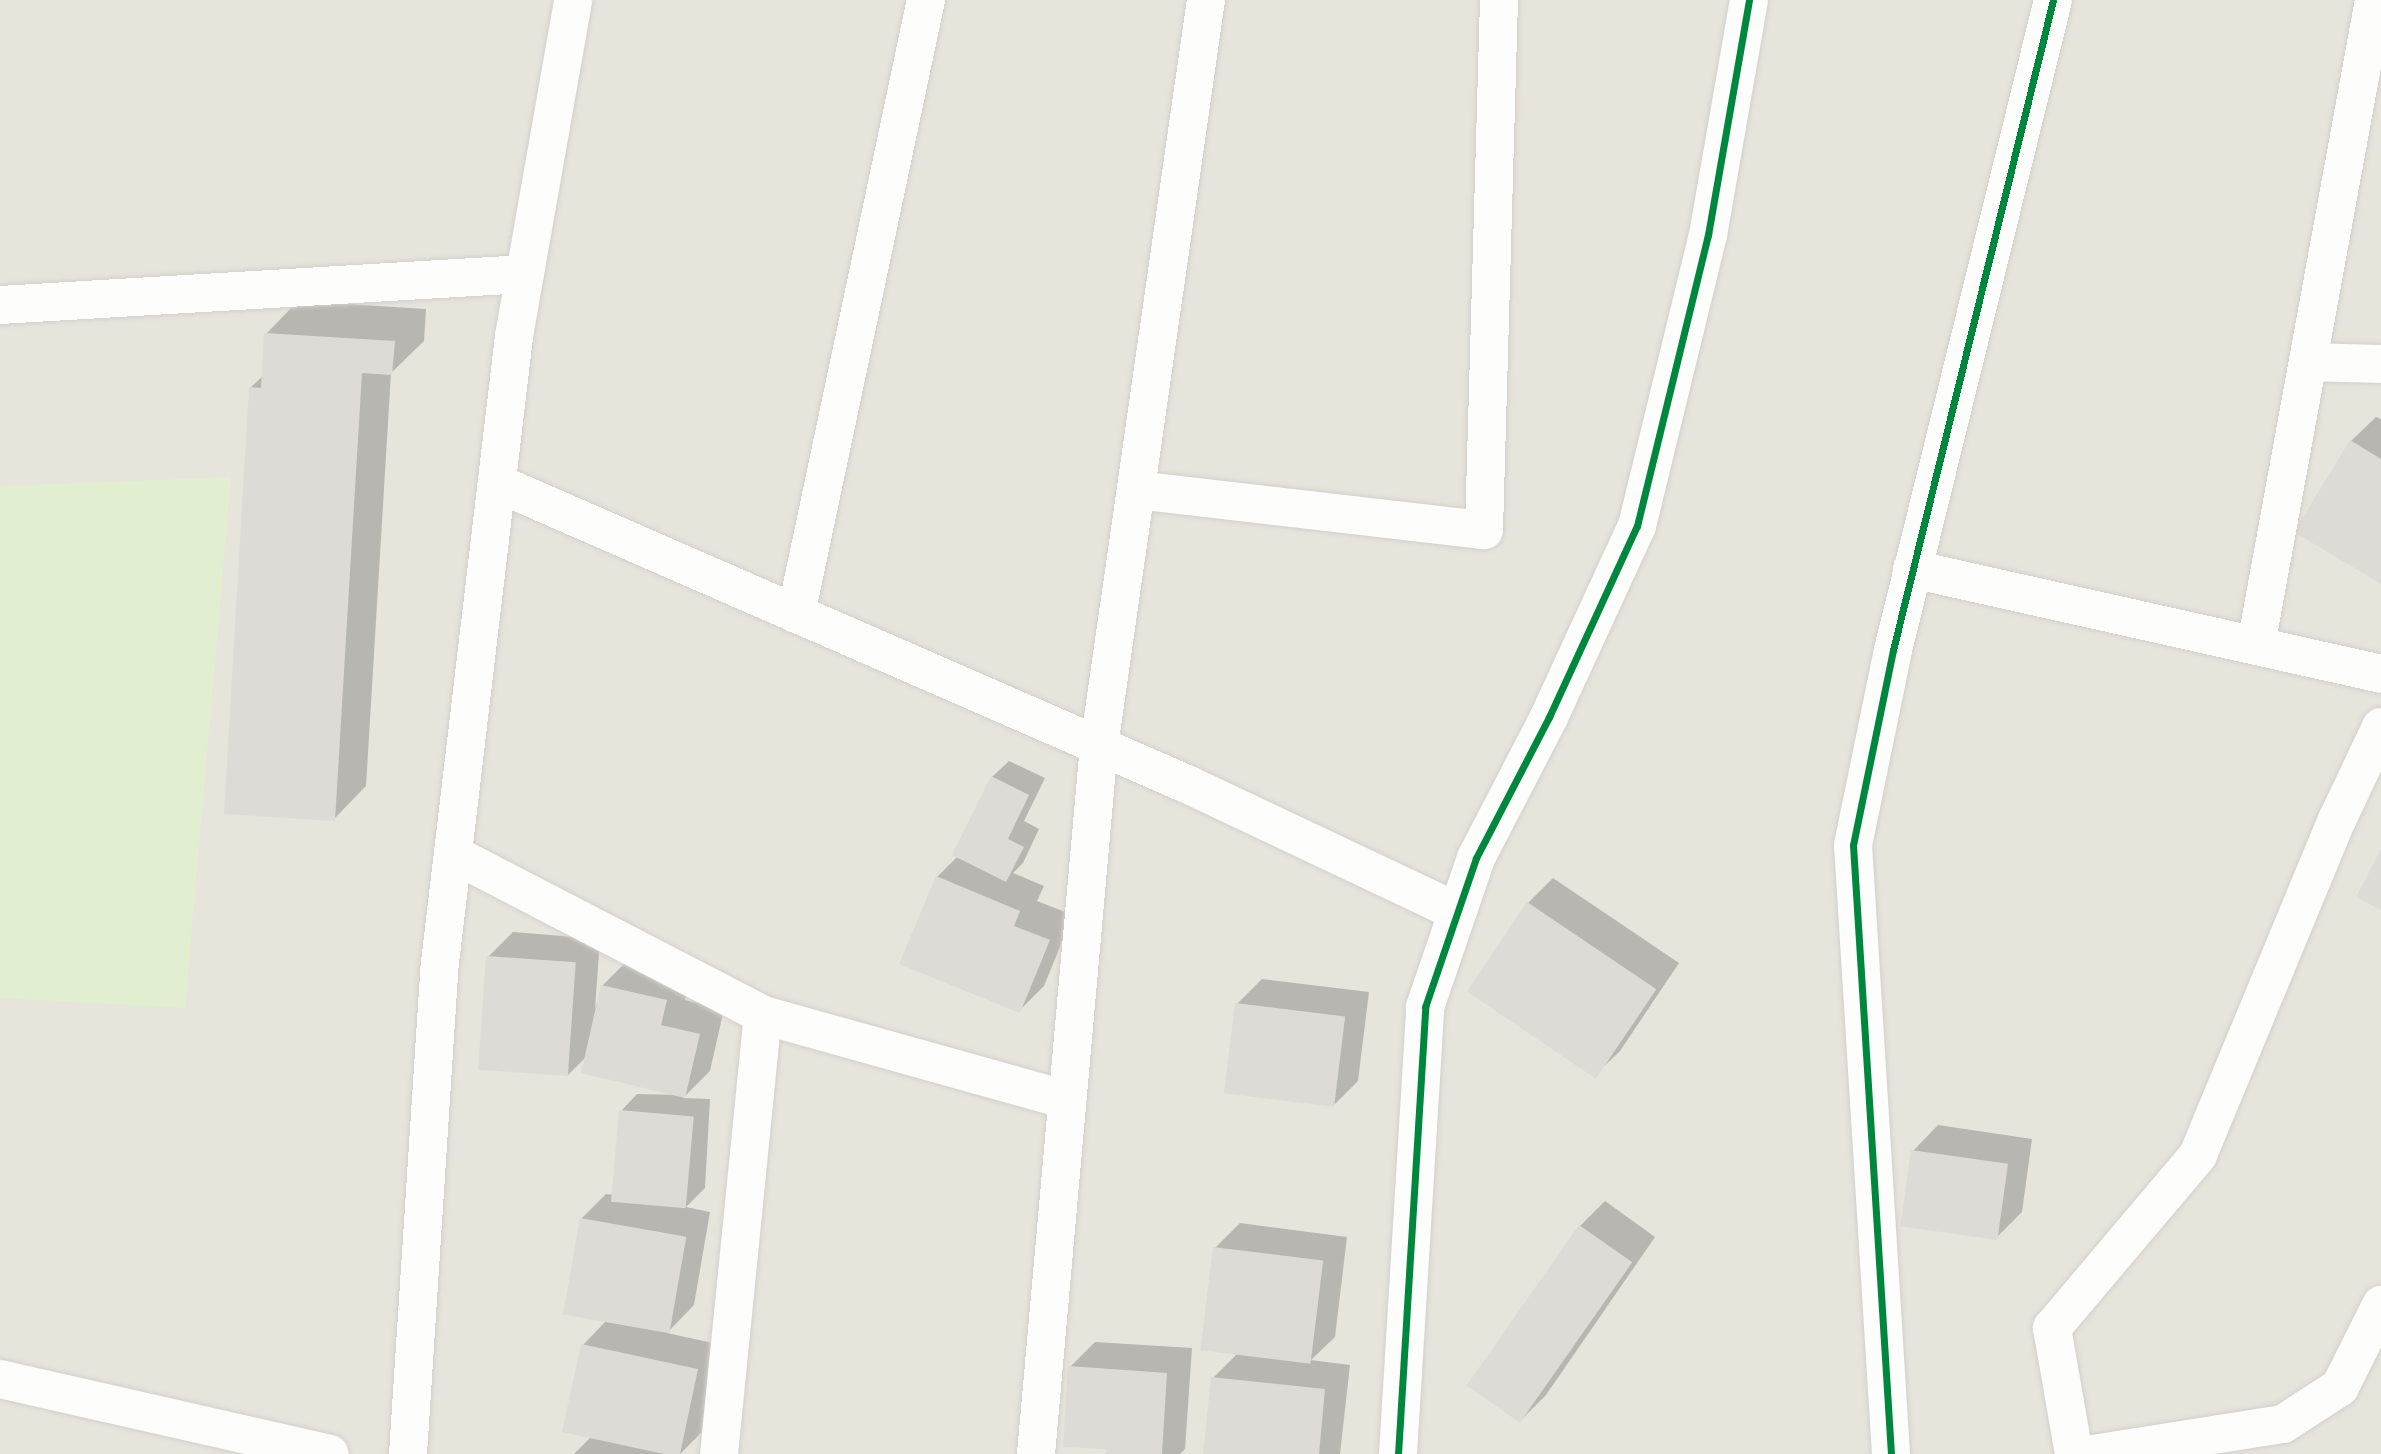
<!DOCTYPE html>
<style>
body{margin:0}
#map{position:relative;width:2381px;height:1454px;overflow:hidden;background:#f4f2ee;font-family:Lato,sans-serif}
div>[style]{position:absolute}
.residential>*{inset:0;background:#e7e4dc;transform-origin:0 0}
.green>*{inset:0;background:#e1eecf}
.shadow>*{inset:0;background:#0003}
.building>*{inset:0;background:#dedbd6;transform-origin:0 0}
.roads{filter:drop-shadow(0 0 2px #d2d0cb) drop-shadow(0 0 2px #d2d0cb)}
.street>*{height:38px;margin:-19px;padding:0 19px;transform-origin:19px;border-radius:19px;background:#fdfdfc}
.cycleway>*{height:7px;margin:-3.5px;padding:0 3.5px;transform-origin:3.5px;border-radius:3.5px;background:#00873e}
span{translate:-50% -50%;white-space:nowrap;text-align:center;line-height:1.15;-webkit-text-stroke:7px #fff;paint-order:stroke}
</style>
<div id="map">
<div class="residential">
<div style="left:0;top:0;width:2381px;height:1454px"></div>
</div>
<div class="green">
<div style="clip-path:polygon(231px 477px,185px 1008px,0 998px,0 486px)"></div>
</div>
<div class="shadow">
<div style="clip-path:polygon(298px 301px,426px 309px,424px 341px,391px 373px,366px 786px,334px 819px,251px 387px,264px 375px,266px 334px)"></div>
<div style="clip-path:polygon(2376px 417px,2381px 419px,2381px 582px,2351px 441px)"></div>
<div style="clip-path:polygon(1009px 761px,1045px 778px,1024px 821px,1039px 829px,1023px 863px,1013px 873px,1044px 886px,1037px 901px,1073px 915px,1044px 986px,1019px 1011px,937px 877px,958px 856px,992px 777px)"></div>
<div style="clip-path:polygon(1553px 878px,1679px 963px,1620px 1051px,1595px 1075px,1528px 903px)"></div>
<div style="clip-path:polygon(513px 932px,600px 939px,595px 1009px,603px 985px,628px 960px,691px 976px,685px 1000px,724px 1009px,710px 1071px,683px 1098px,710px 1099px,705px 1188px,686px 1207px,710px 1212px,694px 1305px,667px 1333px,722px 1345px,704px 1430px,680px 1454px,574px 1454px,591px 1437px,583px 1345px,607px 1320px,581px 1219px,606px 1194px,615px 1195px,621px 1111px,637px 1094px,680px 1095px,586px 1057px,567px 1076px,488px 957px)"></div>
<div style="clip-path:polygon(1262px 979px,1369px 992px,1358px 1081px,1333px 1106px,1237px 1004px)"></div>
<div style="clip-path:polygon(1938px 1125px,2032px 1139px,2022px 1212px,1997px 1237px,1913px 1151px)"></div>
<div style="clip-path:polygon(1605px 1201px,1655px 1237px,1546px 1395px,1521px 1420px,1580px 1226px)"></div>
<div style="clip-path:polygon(1240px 1223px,1347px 1237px,1335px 1337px,1311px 1360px,1350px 1365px,1340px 1454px,1205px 1454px,1213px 1378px,1238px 1353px,1215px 1248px)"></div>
<div style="clip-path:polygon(1095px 1342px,1192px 1348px,1185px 1449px,1180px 1454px,1107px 1454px,1108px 1448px,1070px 1367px)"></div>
</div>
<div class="building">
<div style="clip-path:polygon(264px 333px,395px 341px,392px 375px,362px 373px,335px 821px,224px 814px,249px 387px,261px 388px)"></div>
<div style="clip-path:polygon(2350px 440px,2381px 459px,2381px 584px,2294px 532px)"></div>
<div style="clip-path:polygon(991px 776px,1029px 795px,1008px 839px,1024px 847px,1006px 882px,952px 855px)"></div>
<div style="clip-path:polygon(2381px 849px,2381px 910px,2356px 897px)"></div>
<div style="clip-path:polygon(936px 876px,1020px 911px,1014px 926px,1050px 940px,1020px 1013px,899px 964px)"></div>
<div style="left:1527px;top:902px;width:156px;height:108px;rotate:34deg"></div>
<div style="left:486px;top:956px;width:90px;height:114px;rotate:4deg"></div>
<div style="clip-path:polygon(601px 985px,667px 1000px,661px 1025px,700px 1034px,685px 1098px,581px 1073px)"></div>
<div style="left:1235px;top:1003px;width:111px;height:91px;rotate:7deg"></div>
<div style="left:619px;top:1110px;width:75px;height:92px;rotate:5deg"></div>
<div style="left:1911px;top:1150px;width:98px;height:77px;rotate:8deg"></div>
<div style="left:580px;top:1218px;width:108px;height:98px;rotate:10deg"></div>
<div style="left:1579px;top:1225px;width:65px;height:196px;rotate:35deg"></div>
<div style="left:1213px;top:1247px;width:111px;height:104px;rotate:7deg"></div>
<div style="clip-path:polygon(581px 1344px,698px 1369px,680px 1454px,664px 1454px,562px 1432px)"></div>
<div style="clip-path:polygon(1068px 1366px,1167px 1373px,1162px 1454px,1106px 1454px,1106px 1449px,1063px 1447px)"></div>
<div style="clip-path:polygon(1211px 1377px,1325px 1389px,1319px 1454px,1203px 1454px)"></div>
</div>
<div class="roads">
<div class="street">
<div style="left:0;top:305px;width:526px;rotate:-3.38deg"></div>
<div style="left:2308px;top:362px;width:73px;rotate:1.6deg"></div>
<div style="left:497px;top:483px;width:755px;rotate:23.58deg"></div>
<div style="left:1189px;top:785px;width:297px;rotate:25.3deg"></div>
<div style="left:1137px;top:490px;width:349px;rotate:6.6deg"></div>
<div style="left:1484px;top:530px;width:530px;rotate:-88.38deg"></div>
<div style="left:1912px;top:569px;width:481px;rotate:12.6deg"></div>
<div style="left:796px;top:614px;width:628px;rotate:-78.05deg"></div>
<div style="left:2256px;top:645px;width:656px;rotate:-79.63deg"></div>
<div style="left:453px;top:854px;width:349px;rotate:27.4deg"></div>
<div style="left:763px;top:1015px;width:316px;rotate:15.6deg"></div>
<div style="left:0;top:1379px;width:338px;rotate:12.8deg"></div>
<div style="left:408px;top:1454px;width:484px;rotate:-86.3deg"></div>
<div style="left:439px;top:971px;width:639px;rotate:-83.26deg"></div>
<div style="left:514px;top:336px;width:341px;rotate:-80deg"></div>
<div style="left:719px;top:1454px;width:441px;rotate:-84.3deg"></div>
<div style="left:1036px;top:1454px;width:711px;rotate:-84.92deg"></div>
<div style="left:1099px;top:746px;width:754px;rotate:-81.84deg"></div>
<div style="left:1398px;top:1454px;width:448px;rotate:-86.5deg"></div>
<div style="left:1425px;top:1007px;width:157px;rotate:-71.1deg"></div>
<div style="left:1476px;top:858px;width:159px;rotate:-62.6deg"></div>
<div style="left:1549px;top:717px;width:210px;rotate:-65.3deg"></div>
<div style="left:1637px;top:526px;width:300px;rotate:-76.3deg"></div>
<div style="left:1708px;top:235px;width:239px;rotate:-80.1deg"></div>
<div style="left:1891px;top:1454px;width:610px;rotate:-93.57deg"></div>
<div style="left:1853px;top:845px;width:199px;rotate:-78.4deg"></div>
<div style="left:1893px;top:650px;width:669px;rotate:-76.17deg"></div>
<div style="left:2074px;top:1454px;width:128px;rotate:-99.9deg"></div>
<div style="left:2052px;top:1328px;width:226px;rotate:-49.8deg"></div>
<div style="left:2198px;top:1155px;width:363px;rotate:-67.5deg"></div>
<div style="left:2337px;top:820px;width:103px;rotate:-64.7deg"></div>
<div style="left:2093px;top:1454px;width:192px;rotate:-9deg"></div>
<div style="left:2283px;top:1424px;width:68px;rotate:-33deg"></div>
<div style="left:2340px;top:1387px;width:92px;rotate:-63.4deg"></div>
</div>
</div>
<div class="cycleway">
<div style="left:1398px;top:1454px;width:448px;rotate:-86.5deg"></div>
<div style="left:1425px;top:1007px;width:157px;rotate:-71.1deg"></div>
<div style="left:1476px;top:858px;width:159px;rotate:-62.6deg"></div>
<div style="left:1549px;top:717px;width:210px;rotate:-65.3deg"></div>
<div style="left:1637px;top:526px;width:300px;rotate:-76.3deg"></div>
<div style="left:1708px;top:235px;width:239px;rotate:-80.1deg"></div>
<div style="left:1891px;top:1454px;width:610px;rotate:-93.57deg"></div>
<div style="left:1853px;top:845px;width:199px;rotate:-78.4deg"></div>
<div style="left:1893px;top:650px;width:669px;rotate:-76.17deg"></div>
</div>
</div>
